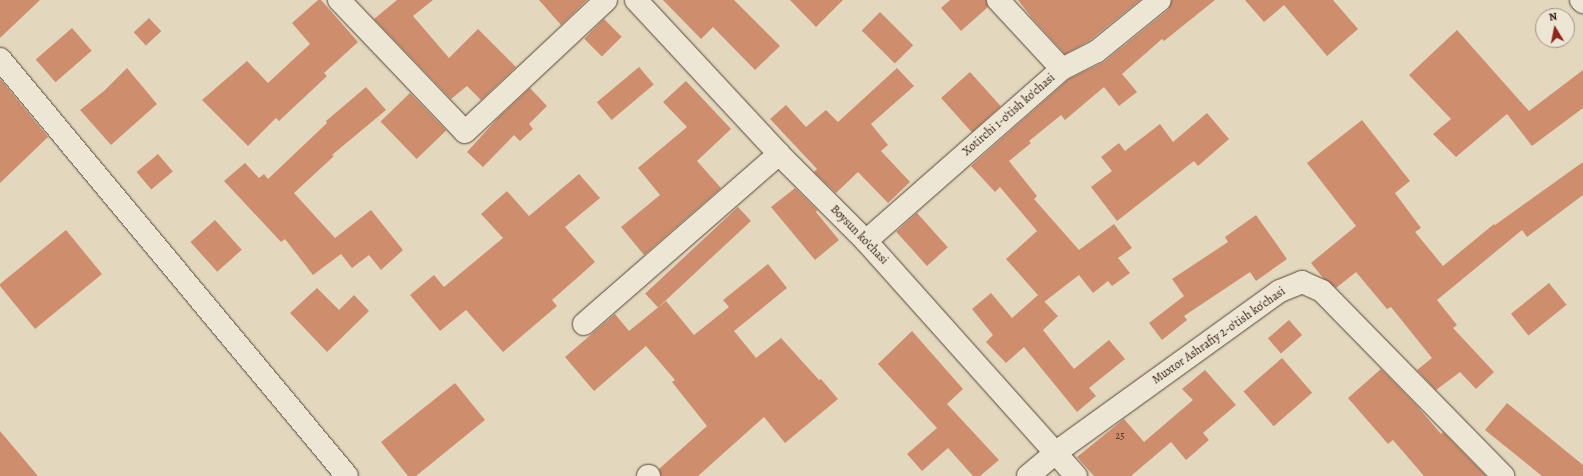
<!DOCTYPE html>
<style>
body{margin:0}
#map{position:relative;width:1583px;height:476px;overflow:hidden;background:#e3d8be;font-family:Alegreya,serif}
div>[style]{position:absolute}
.building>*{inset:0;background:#ce8e6d;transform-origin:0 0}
.roads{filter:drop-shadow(0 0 1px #5b4538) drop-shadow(0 0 1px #5b4538)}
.minor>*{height:22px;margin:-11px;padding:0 11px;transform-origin:11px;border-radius:11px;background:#ede6d5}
.tertiary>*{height:22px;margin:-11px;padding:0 11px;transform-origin:11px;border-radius:11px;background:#ede6d5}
span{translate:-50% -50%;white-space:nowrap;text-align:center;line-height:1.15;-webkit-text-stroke:4px #ede6d5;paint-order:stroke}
.number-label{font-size:10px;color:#563224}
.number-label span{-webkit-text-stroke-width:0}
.street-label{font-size:12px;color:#2e140b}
.north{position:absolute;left:1535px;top:8px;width:40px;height:40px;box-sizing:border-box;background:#ede6d5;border:1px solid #a19284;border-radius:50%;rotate:350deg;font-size:11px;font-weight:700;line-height:16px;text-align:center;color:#2e140b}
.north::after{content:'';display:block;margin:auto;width:14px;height:18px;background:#8f2418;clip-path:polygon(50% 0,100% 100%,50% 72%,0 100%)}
</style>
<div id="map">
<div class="building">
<div style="clip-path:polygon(0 0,40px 0,0 38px)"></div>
<div style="clip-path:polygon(318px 0,321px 0,358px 42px,324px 73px,327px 76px,279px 121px,276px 118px,248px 146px,202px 100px,247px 61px,268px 83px,310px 44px,292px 23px)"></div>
<div style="clip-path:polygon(397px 0,433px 0,413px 16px,449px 58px,478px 29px,516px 67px,481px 100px,467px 86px,451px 99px,374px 19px)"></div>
<div style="clip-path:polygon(539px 0,587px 0,561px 25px)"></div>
<div style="clip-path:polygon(663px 0,734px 0,780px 46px,755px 70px,713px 27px,701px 39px)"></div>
<div style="clip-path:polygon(790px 0,843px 0,816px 27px)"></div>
<div style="clip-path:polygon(950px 0,986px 0,988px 7px,961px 31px,941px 8px)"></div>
<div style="clip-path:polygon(1018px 0,1140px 0,1089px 41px,1065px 54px,1032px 18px)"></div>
<div style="clip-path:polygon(1172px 0,1215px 0,1164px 41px,1162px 39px,1122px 74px,1137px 92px,1119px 106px,1104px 87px,1065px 120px,1061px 115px,1029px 141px,1031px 143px,1009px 161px,1037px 196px,1034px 199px,1079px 250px,1114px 224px,1132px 248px,1118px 258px,1130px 273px,1112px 286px,1108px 281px,1093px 293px,1079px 275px,1044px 302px,1006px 259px,1037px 231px,1000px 187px,995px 192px,971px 166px,1069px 79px,1104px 62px,1168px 10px)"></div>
<div style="clip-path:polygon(1245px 0,1333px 0,1358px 29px,1327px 56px,1284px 5px,1264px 22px)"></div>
<div style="left:880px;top:12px;width:47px;height:26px;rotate:45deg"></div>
<div style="left:149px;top:18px;width:18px;height:21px;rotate:47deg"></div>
<div style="left:604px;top:19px;width:25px;height:28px;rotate:45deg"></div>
<div style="left:72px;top:28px;width:30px;height:48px;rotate:49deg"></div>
<div style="clip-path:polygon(1457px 30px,1529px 111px,1583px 70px,1583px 108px,1532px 146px,1507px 114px,1456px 157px,1433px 134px,1451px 119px,1409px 75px)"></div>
<div style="left:639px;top:67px;width:23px;height:55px;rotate:50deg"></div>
<div style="clip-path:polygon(127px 68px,157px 104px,111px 145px,80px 110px,104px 91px)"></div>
<div style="clip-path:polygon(897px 68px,914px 86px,871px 124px,888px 145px,881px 151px,910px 182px,888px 203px,858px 172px,836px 193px,814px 172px,817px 169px,770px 119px,786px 105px,806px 127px,826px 110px,838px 122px)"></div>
<div style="left:970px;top:72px;width:46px;height:39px;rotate:48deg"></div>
<div style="clip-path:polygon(0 79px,48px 137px,0 183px)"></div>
<div style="clip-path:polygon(686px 81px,731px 129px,697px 161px,721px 188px,644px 255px,621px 227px,660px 195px,638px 168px,687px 127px,663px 102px)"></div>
<div style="clip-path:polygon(366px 87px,386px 110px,332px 155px,334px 156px,294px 193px,335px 238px,371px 210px,403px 250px,381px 270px,369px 255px,352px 268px,341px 254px,313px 275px,285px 239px,281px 242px,224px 181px,245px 163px,259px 178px,264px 174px,268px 179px,327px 123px,326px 121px)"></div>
<div style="clip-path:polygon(530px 88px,547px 106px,529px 124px,533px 129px,520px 141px,514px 135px,483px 167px,467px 152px,498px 118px)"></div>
<div style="left:410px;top:93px;width:52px;height:41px;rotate:46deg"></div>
<div style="clip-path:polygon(1207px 113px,1229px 139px,1198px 166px,1194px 161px,1117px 221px,1091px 187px,1112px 171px,1101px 157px,1119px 143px,1125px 151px,1160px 124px,1173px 142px)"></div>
<div style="clip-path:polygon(1362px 120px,1410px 181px,1395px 193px,1421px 228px,1415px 232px,1443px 266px,1494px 224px,1495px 225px,1583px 162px,1583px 195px,1527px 237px,1522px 230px,1437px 300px,1457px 325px,1453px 328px,1494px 372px,1476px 389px,1460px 372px,1436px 390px,1417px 370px,1432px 358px,1391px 307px,1387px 309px,1356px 272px,1336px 288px,1323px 278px,1311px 263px,1356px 226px,1307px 163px)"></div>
<div style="left:158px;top:154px;width:23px;height:28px;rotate:50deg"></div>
<div style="clip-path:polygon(579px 174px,600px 198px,565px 227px,595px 262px,552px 300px,557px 306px,503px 352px,466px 310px,440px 331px,410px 295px,434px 275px,444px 287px,503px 238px,481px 214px,507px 191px,529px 216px)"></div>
<div style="clip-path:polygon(795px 188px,817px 210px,816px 212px,839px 240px,815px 260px,771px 207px)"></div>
<div style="left:738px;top:207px;width:19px;height:127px;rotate:47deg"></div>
<div style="left:917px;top:213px;width:46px;height:28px;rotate:48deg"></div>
<div style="clip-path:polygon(1256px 215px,1287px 259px,1256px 281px,1250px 272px,1184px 316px,1187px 320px,1162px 340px,1149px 323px,1184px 296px,1172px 279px,1228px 242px,1225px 237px)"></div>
<div style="left:215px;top:220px;width:40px;height:33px;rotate:48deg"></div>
<div style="clip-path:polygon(66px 230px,102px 274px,35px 329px,0 286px,0 284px)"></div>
<div style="clip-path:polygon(768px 264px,787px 288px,734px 331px,756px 358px,781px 338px,819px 380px,821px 379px,838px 399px,785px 443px,764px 417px,698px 476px,661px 476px,659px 469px,707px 426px,672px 382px,675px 380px,646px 346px,594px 391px,565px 357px,615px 314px,629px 331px,666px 301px,694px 335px,729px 307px,723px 300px)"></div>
<div style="left:1549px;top:283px;width:28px;height:49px;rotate:51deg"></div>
<div style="clip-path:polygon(317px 288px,339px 310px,354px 295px,369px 311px,327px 352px,290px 313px)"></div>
<div style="clip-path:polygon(991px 293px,1012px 318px,1038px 295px,1058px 316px,1043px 330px,1074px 369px,1109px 340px,1125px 359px,1089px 388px,1096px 396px,1077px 412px,1024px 347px,1006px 363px,986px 342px,993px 335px,972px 309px)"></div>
<div style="left:1289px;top:320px;width:20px;height:28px;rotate:49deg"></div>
<div style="clip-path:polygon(912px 331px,963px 389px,947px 404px,999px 460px,980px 476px,973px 476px,948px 448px,922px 471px,907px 454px,937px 428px,878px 364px)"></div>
<div style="left:1282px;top:358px;width:46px;height:51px;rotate:49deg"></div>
<div style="clip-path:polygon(1381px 369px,1417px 406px,1441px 434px,1443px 432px,1486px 476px,1424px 476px,1393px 440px,1388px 444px,1348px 398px)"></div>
<div style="clip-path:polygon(1205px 370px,1236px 405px,1203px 433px,1209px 440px,1186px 460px,1171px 442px,1131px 476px,1094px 476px,1077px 457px,1124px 419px,1144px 442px,1193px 400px,1182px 389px)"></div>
<div style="clip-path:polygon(455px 383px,485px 420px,416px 476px,408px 476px,381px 442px)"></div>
<div style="clip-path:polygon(1507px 403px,1583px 465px,1583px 476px,1542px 476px,1485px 430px)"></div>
<div style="clip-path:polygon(0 431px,38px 476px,0 476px)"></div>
</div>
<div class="roads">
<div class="minor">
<div style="left:339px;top:0;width:182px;rotate:46.3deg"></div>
<div style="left:465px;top:132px;width:193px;rotate:-43.1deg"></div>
<div style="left:998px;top:0;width:94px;rotate:47.2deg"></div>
<div style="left:1581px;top:0;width:3px;rotate:45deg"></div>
<div style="left:0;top:59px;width:542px;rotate:50.23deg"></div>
<div style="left:866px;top:241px;width:261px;rotate:-41.3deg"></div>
<div style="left:1062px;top:69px;width:38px;rotate:-27deg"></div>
<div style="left:1096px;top:52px;width:82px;rotate:-39.1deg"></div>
<div style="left:584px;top:324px;width:259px;rotate:-41.1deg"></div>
<div style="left:648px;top:476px;width:1px"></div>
<div style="left:1028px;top:476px;width:35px;rotate:-40deg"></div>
<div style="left:1055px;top:453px;width:277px;rotate:-35.8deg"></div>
<div style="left:1280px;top:291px;width:24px;rotate:-22deg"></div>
<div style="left:1302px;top:282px;width:22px;rotate:24deg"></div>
<div style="left:1322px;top:291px;width:259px;rotate:45.6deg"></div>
</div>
<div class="tertiary">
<div style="left:636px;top:0;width:210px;rotate:47.1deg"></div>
<div style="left:779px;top:154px;width:123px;rotate:45deg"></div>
<div style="left:866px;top:241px;width:315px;rotate:48.2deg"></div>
</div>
</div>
<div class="number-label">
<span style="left:1120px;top:436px">25</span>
</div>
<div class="street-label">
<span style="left:1009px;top:115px;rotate:-41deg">Xotirchi 1-o'tish ko'chasi</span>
<span style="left:859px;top:235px;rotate:46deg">Boysun ko'chasi</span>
<span style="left:1219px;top:336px;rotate:-35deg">Muxtor Ashrafiy 2-o'tish ko'chasi</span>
</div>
<div class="north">N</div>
</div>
